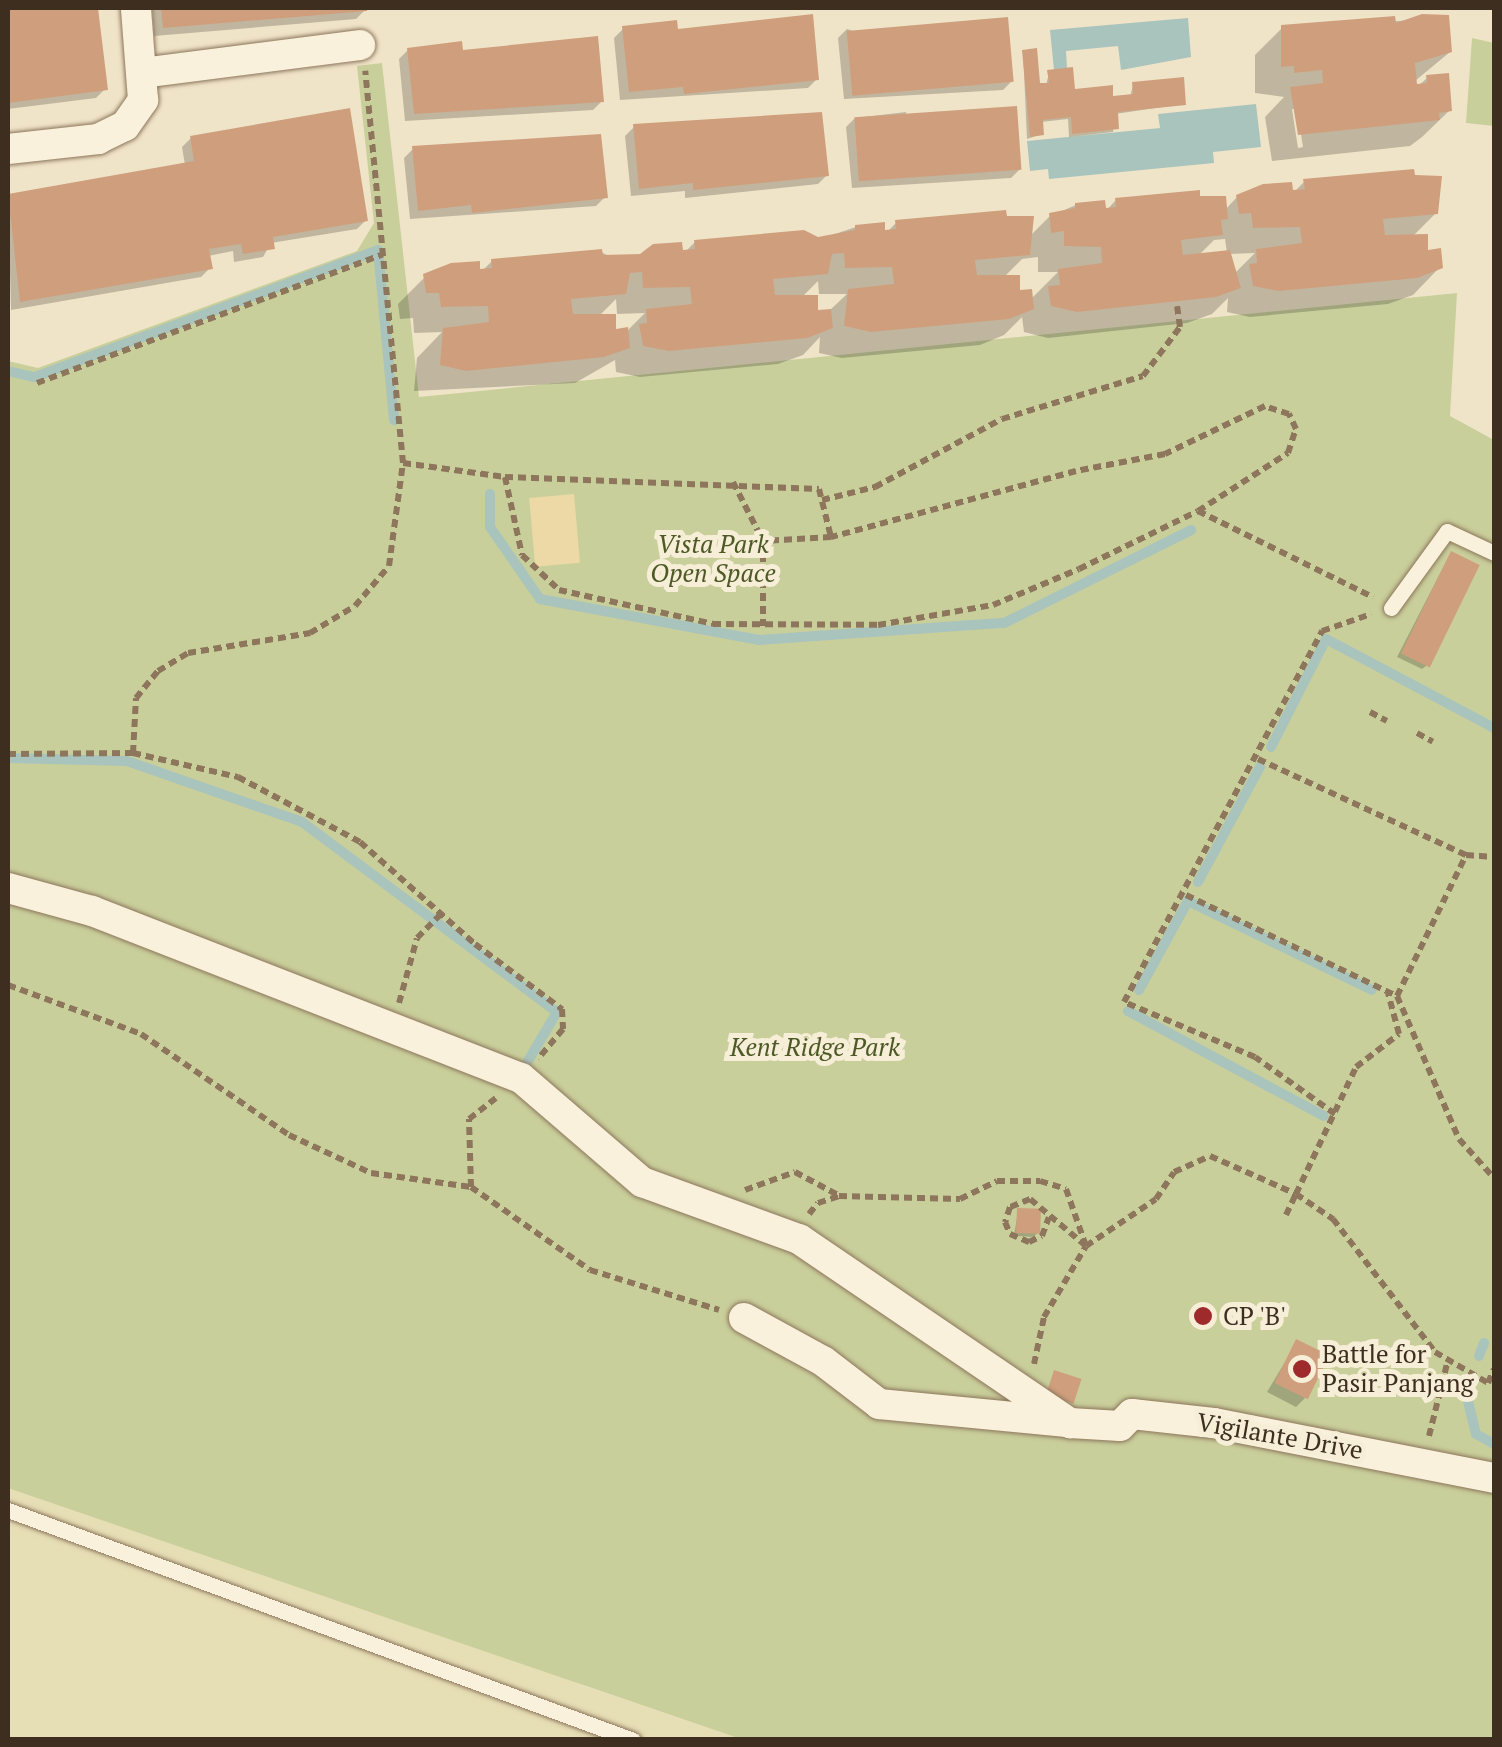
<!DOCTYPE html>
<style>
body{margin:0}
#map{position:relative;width:1502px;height:1747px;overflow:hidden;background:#f0e4c8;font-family:"PT Serif",serif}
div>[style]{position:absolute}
.farmland>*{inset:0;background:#e6deb5}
.green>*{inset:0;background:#c9cf9b}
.sand>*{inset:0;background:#ecd9a5;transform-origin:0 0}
.water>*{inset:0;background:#a9c4bc}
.shadow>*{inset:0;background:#0003}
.stream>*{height:10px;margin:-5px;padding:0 5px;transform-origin:5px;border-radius:5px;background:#a9c4bc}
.building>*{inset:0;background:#cf9f7d;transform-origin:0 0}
.path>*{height:6px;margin-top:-3px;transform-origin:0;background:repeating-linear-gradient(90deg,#8d765c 0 8px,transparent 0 13px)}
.roads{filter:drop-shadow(0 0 2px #8d765c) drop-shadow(0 0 2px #8d765c)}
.lane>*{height:15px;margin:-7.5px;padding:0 7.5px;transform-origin:7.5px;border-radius:7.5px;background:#faf1dc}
.street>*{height:30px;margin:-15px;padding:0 15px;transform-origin:15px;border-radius:15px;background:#faf1dc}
.dots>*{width:28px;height:28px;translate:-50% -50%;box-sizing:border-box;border:5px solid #f7eed8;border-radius:50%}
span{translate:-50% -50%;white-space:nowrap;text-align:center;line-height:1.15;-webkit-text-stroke:10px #f7eed8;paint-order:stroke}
.park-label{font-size:25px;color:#4d5a26;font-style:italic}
.poi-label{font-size:25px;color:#3d2e20}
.left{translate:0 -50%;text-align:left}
.street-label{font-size:25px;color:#3d2e20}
.frame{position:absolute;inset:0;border:10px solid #3d2e20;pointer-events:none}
</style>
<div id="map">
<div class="farmland">
<div style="clip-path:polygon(8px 1440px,584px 1686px,741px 1739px,8px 1739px)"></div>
</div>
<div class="green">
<div style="clip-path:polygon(1472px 38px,1494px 43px,1494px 126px,1466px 123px)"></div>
<div style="clip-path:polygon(382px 63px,419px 397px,1457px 293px,1450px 416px,1494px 440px,1494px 1739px,741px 1739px,8px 1488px,8px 361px,38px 368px,357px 251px,374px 223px,357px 66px)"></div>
</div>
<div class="sand">
<div style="left:574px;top:494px;width:69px;height:45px;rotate:85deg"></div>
</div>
<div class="water">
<div style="clip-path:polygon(1188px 18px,1191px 57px,1121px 70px,1118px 46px,1066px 51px,1067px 68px,1054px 70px,1050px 30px)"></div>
<div style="clip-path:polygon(1256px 104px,1261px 147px,1213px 152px,1214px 163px,1049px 179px,1048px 169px,1030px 171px,1027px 141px,1160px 128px,1158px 114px)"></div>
</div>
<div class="shadow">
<div style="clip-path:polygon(41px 8px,96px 8px,105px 89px,96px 98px,8px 109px,8px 12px)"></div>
<div style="clip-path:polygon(152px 8px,365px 8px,365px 10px,356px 19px,154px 36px)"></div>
<div style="clip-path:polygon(evenodd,1447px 18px,1450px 52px,1415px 81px,1415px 89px,1427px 78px,1450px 110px,1422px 137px,1410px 146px,1272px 161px,1265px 117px,1284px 97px,1255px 93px,1255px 55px,1282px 28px,1447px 18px,1292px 109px,1297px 109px,1303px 147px,1298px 148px,1292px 109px)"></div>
<div style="clip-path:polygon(623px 29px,676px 32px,817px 79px,808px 88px,620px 100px,614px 38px)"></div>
<div style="clip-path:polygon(847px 29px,1012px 81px,1003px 90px,844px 99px,838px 38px)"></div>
<div style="clip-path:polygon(408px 50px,461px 53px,602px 101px,593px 110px,405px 121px,399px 59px)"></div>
<div style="clip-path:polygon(1023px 52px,1038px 86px,1046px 85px,1049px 73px,1073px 91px,1111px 99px,1130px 97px,1133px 85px,1183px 104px,1115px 114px,1113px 132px,1069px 137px,1068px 119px,1041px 122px,1042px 134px,1027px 139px)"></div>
<div style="clip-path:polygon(906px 112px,907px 120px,1020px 169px,1011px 178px,852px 188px,846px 127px,855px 118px)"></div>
<div style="clip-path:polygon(634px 127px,827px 175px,818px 184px,685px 198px,685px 191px,631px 196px,625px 136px)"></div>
<div style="clip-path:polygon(191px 138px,366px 220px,357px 229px,271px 243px,263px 257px,234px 262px,233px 251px,208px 256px,210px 268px,201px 277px,11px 310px,8px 196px,185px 165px,182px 147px)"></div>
<div style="clip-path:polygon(413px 149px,605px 197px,596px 206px,410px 219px,404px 158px)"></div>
<div style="clip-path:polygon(evenodd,1304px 182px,1436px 213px,1412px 237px,1440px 267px,1413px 295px,1388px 304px,1250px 317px,1227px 312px,1228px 298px,1212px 314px,1187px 323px,1048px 338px,1024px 332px,1022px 317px,1004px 335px,980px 345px,842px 358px,819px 353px,820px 337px,803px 355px,778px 364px,640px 377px,616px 372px,615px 360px,575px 383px,414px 391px,417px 358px,442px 332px,414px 333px,413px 318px,400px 319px,398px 304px,425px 277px,482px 271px,492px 261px,601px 252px,615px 259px,685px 252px,695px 242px,817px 240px,856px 227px,886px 233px,896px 223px,1004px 218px,1029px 237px,1050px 216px,1076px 205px,1104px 213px,1116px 200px,1197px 199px,1225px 210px,1237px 197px,1294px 192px,1304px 182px,1225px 239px,1227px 253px,1198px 256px,1214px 240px,1225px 239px,1304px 182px,1255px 253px,1235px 273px,1229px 254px,1255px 253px,1304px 182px,1038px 257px,1038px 272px,1058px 272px,1031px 299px,1004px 277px,1022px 259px,1038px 257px,1304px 182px,818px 281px,819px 294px,847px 294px,829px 311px,816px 313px,802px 297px,818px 281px,1304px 182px,616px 299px,617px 314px,645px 313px,628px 330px,613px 332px,599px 316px,616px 299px)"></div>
<div style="clip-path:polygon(1448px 558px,1426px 666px,1422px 669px,1397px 657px)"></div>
<div style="clip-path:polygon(1018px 1211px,1037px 1233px,1034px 1237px,1014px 1236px)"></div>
<div style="clip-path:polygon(1297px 1342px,1305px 1398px,1296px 1407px,1267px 1392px)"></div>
</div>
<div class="stream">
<div style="left:8px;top:371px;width:28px;rotate:13deg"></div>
<div style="left:35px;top:377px;width:366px;rotate:-20.3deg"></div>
<div style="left:378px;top:250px;width:171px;rotate:84.6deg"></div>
<div style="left:490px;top:494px;width:33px;rotate:90deg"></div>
<div style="left:490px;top:527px;width:88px;rotate:55.2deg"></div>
<div style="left:540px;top:599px;width:223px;rotate:10.6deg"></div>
<div style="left:759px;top:640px;width:246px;rotate:-4deg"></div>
<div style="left:1004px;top:623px;width:209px;rotate:-26.4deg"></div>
<div style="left:1271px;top:747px;width:121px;rotate:-63deg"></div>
<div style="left:1326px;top:639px;width:190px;rotate:27.9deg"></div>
<div style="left:8px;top:758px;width:119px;rotate:1.4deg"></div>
<div style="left:127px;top:761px;width:185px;rotate:19.2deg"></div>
<div style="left:302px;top:822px;width:318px;rotate:36.7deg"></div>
<div style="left:557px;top:1012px;width:69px;rotate:120.7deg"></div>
<div style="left:1198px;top:882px;width:131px;rotate:-61.7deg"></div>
<div style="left:1188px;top:901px;width:204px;rotate:25.8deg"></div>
<div style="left:1139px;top:990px;width:104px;rotate:-61.2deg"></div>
<div style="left:1128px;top:1011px;width:222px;rotate:28.2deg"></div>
<div style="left:1479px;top:1356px;width:14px;rotate:-69deg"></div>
<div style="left:1465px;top:1389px;width:46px;rotate:76.3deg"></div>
<div style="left:1476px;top:1434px;width:21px;rotate:29deg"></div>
</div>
<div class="building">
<div style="clip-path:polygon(98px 8px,108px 90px,8px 103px,8px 9px)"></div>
<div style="clip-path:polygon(161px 8px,367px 8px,367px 11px,163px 28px)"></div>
<div style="clip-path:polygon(813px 14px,819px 80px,684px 94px,683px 87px,629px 92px,622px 26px,677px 20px,678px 29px)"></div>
<div style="clip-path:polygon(1422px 14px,1449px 15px,1452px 52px,1415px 63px,1417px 84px,1427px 83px,1426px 75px,1449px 73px,1452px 111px,1439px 113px,1440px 120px,1298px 135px,1290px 87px,1323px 83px,1322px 70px,1294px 73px,1294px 66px,1281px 67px,1281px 25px,1395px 16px,1396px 23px)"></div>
<div style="left:1008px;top:17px;width:65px;height:162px;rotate:85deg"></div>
<div style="clip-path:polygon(598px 36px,604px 102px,414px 114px,407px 48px,462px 41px,463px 50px)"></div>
<div style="clip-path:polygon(1037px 48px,1040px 83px,1049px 83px,1047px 70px,1073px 67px,1075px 89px,1113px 85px,1113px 96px,1133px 94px,1132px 82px,1184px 77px,1186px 105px,1118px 112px,1119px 129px,1072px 134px,1071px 117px,1043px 120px,1044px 135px,1030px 137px,1022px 50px)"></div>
<div style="left:1017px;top:106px;width:64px;height:163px;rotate:86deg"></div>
<div style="clip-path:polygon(350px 108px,368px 221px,273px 237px,275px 249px,243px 254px,241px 244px,209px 249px,213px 269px,20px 302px,8px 194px,194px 161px,190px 136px)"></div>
<div style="clip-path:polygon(822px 112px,829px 176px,693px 190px,693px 183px,639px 189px,633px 124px)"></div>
<div style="clip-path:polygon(601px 134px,608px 198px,472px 213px,471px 205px,418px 211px,412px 146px)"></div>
<div style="clip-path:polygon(1414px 169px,1415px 175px,1442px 176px,1438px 214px,1383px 219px,1385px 235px,1428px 234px,1428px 250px,1441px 248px,1443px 268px,1417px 278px,1279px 291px,1253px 286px,1249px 264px,1257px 263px,1256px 249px,1302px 243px,1300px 227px,1253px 228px,1251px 213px,1239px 214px,1236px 195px,1263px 184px,1292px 182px,1293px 190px,1305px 189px,1303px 179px)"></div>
<div style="clip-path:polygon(1200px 190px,1200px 196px,1226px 196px,1228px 219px,1221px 220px,1223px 235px,1181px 240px,1183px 255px,1230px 250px,1241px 288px,1216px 297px,1077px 312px,1051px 306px,1048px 286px,1060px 285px,1058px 269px,1102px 263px,1101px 247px,1064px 246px,1064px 231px,1051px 233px,1049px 213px,1075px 208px,1075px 203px,1105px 200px,1106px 208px,1116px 207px,1115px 198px)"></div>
<div style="clip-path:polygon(1006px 210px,1007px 216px,1034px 216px,1030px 255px,975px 260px,977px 275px,1020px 275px,1020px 290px,1032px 289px,1034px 309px,1009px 319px,871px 332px,844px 326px,848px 289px,894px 284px,892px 267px,845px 268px,844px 253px,832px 254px,828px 274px,773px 279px,775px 295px,818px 295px,818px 310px,831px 309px,833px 328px,807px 338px,669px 351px,643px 346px,639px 324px,647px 323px,646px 309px,692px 304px,690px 287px,643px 288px,642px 272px,630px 273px,626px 294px,571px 299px,573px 314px,616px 314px,616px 329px,628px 327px,630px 348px,604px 357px,466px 371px,440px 365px,443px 328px,489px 322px,488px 306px,441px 307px,439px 293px,426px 293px,423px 274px,451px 263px,480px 261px,480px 269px,492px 268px,491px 259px,602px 249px,603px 255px,640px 254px,653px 244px,682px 242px,683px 250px,695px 249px,694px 240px,804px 230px,818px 237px,855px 230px,855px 225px,885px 222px,885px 230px,896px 229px,895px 220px)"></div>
<div style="left:1451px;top:551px;width:32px;height:114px;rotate:26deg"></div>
<div style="left:1017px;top:1208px;width:24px;height:25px;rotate:2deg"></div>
<div style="left:1296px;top:1339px;width:37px;height:49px;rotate:26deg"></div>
<div style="left:1054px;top:1370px;width:29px;height:26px;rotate:18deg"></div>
</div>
<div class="path">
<div style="left:37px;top:383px;width:369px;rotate:-20.4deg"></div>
<div style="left:403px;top:463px;width:103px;rotate:7.8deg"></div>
<div style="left:505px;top:477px;width:314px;rotate:2.2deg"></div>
<div style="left:819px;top:489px;width:49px;rotate:76deg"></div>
<div style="left:505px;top:477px;width:80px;rotate:77.7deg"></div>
<div style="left:522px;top:555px;width:51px;rotate:43.4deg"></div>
<div style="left:559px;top:590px;width:158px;rotate:12.4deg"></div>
<div style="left:713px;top:624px;width:165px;rotate:0.3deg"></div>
<div style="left:878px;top:625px;width:117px;rotate:-9.9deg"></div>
<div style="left:993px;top:605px;width:93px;rotate:-22.7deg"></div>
<div style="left:1079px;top:569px;width:132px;rotate:-26deg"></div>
<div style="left:1198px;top:511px;width:107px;rotate:-32.8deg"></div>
<div style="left:1288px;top:453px;width:25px;rotate:-72deg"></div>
<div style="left:1296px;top:429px;width:17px;rotate:-115deg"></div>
<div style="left:1289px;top:414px;width:25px;rotate:-162deg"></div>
<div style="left:1265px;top:406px;width:111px;rotate:154.4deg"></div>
<div style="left:1165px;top:454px;width:91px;rotate:169.2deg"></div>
<div style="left:1076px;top:471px;width:254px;rotate:164.9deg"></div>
<div style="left:831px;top:537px;width:68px;rotate:176.6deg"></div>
<div style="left:733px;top:482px;width:66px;rotate:63deg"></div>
<div style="left:763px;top:541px;width:85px;rotate:90deg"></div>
<div style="left:822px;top:500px;width:55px;rotate:-13.8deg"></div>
<div style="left:875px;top:487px;width:144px;rotate:-28.2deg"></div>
<div style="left:1002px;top:419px;width:147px;rotate:-17deg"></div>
<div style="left:1143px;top:376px;width:61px;rotate:-52.9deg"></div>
<div style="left:1180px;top:327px;width:21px;rotate:-98deg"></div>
<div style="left:1198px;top:511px;width:195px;rotate:26.2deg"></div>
<div style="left:1370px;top:712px;width:19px;rotate:28deg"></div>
<div style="left:1417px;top:733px;width:18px;rotate:29deg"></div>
<div style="left:133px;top:753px;width:55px;rotate:-86.9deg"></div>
<div style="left:136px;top:698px;width:35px;rotate:-51deg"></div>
<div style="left:158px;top:671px;width:35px;rotate:-31deg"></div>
<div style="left:188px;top:653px;width:124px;rotate:-9.3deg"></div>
<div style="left:310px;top:633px;width:52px;rotate:-31deg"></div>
<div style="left:355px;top:606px;width:52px;rotate:-49.6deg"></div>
<div style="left:389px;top:566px;width:104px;rotate:-82.3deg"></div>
<div style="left:403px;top:463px;width:394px;rotate:-95.5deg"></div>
<div style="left:8px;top:754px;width:125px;rotate:-0.5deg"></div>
<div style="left:133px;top:753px;width:108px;rotate:12.9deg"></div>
<div style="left:238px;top:777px;width:138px;rotate:28deg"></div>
<div style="left:360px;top:842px;width:154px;rotate:41.6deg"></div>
<div style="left:475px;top:944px;width:109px;rotate:36.8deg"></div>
<div style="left:562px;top:1009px;width:20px;rotate:87deg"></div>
<div style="left:563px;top:1029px;width:39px;rotate:130deg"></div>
<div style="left:1258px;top:759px;width:229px;rotate:24.8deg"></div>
<div style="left:1466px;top:855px;width:28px;rotate:4deg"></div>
<div style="left:1186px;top:895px;width:234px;rotate:25.6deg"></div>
<div style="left:1397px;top:996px;width:156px;rotate:66.6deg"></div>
<div style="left:1459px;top:1139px;width:52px;rotate:48.1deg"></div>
<div style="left:8px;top:985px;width:142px;rotate:20.2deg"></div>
<div style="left:141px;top:1034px;width:179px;rotate:34.3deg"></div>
<div style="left:289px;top:1135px;width:90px;rotate:24.9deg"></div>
<div style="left:371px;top:1173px;width:101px;rotate:8deg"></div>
<div style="left:471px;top:1187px;width:145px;rotate:34.9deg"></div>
<div style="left:590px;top:1270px;width:135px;rotate:17.2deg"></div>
<div style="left:1397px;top:996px;width:157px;rotate:-63.9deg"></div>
<div style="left:399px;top:1003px;width:67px;rotate:-74.5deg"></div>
<div style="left:417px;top:938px;width:34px;rotate:-45deg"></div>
<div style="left:1335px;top:1114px;width:98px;rotate:-144.5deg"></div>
<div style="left:1255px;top:1057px;width:142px;rotate:-157.2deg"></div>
<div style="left:1124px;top:1002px;width:421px;rotate:-61.9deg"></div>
<div style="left:1322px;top:631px;width:52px;rotate:-19.1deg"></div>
<div style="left:471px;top:1187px;width:68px;rotate:-91.7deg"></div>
<div style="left:469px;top:1119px;width:34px;rotate:-38deg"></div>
<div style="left:745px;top:1190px;width:53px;rotate:-19.8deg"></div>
<div style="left:795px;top:1172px;width:49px;rotate:28.1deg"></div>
<div style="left:809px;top:1214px;width:14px;rotate:-51deg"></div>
<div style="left:818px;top:1203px;width:22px;rotate:-18deg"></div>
<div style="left:839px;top:1196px;width:121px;rotate:1.4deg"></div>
<div style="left:960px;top:1199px;width:41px;rotate:-25.9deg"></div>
<div style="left:997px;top:1181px;width:43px"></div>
<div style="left:1040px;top:1181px;width:27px;rotate:17deg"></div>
<div style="left:1066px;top:1189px;width:60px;rotate:70.7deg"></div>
<div style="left:1086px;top:1246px;width:73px;rotate:-140deg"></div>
<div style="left:1030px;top:1199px;width:22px;rotate:158deg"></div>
<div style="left:1010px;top:1207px;width:16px;rotate:108deg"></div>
<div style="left:1005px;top:1222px;width:13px;rotate:67deg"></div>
<div style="left:1010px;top:1234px;width:21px;rotate:23deg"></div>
<div style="left:1029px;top:1242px;width:14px;rotate:-25deg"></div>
<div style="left:1042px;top:1236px;width:20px;rotate:-70deg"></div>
<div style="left:1286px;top:1215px;width:23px;rotate:-65deg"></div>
<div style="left:1296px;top:1194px;width:45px;rotate:34deg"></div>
<div style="left:1333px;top:1219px;width:168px;rotate:52.5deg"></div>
<div style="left:1435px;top:1352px;width:61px;rotate:30.3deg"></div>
<div style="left:1488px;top:1383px;width:15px;rotate:-67deg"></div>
<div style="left:1034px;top:1364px;width:48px;rotate:-78deg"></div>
<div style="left:1044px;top:1317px;width:82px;rotate:-59.4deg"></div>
<div style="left:1086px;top:1246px;width:84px;rotate:-33.9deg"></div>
<div style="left:1156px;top:1199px;width:32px;rotate:-56deg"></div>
<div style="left:1174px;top:1172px;width:39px;rotate:-24deg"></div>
<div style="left:1210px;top:1156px;width:94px;rotate:23.8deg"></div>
<div style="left:1296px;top:1194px;width:140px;rotate:-64.7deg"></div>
<div style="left:1356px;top:1067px;width:54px;rotate:-37.5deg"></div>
<div style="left:1399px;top:1034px;width:42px;rotate:-105deg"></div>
<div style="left:1429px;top:1436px;width:78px;rotate:-76deg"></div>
</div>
<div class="roads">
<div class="lane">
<div style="left:1391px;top:608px;width:95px;rotate:-54deg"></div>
<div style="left:1447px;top:531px;width:52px;rotate:25.1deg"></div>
<div style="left:8px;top:1510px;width:666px;rotate:20.2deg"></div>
</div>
<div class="street">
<div style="left:142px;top:73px;width:220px;rotate:-7.3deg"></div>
<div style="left:8px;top:149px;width:91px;rotate:-6.3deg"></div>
<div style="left:98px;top:139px;width:30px;rotate:-26deg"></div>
<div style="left:125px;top:126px;width:32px;rotate:-55deg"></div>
<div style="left:143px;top:100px;width:92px;rotate:-94.4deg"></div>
<div style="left:8px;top:888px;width:87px;rotate:15.3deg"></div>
<div style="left:92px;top:911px;width:460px;rotate:21.3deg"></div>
<div style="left:521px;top:1078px;width:160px;rotate:40.7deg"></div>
<div style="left:642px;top:1182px;width:167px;rotate:20deg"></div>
<div style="left:799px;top:1239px;width:328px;rotate:34.2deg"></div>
<div style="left:1070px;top:1423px;width:50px;rotate:3.4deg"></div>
<div style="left:1120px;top:1426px;width:17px;rotate:-45deg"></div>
<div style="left:1132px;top:1414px;width:82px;rotate:6.3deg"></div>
<div style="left:1214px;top:1423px;width:285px;rotate:11.1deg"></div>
<div style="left:744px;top:1318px;width:90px;rotate:28.6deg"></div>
<div style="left:823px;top:1361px;width:71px;rotate:37.5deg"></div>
<div style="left:879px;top:1404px;width:189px;rotate:5.5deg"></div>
</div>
</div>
<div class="dots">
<div style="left:1203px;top:1316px;background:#9e2a2b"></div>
<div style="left:1302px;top:1369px;background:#9e2a2b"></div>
</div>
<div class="park-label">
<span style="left:713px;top:559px">Vista Park<br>Open Space</span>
<span style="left:815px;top:1047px">Kent Ridge Park</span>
</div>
<div class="poi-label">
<span class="left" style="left:1223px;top:1316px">CP 'B'</span>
<span class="left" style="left:1322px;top:1369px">Battle for<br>Pasir Panjang</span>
</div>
<div class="street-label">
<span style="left:1280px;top:1436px;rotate:10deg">Vigilante Drive</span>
</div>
<div class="frame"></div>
</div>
